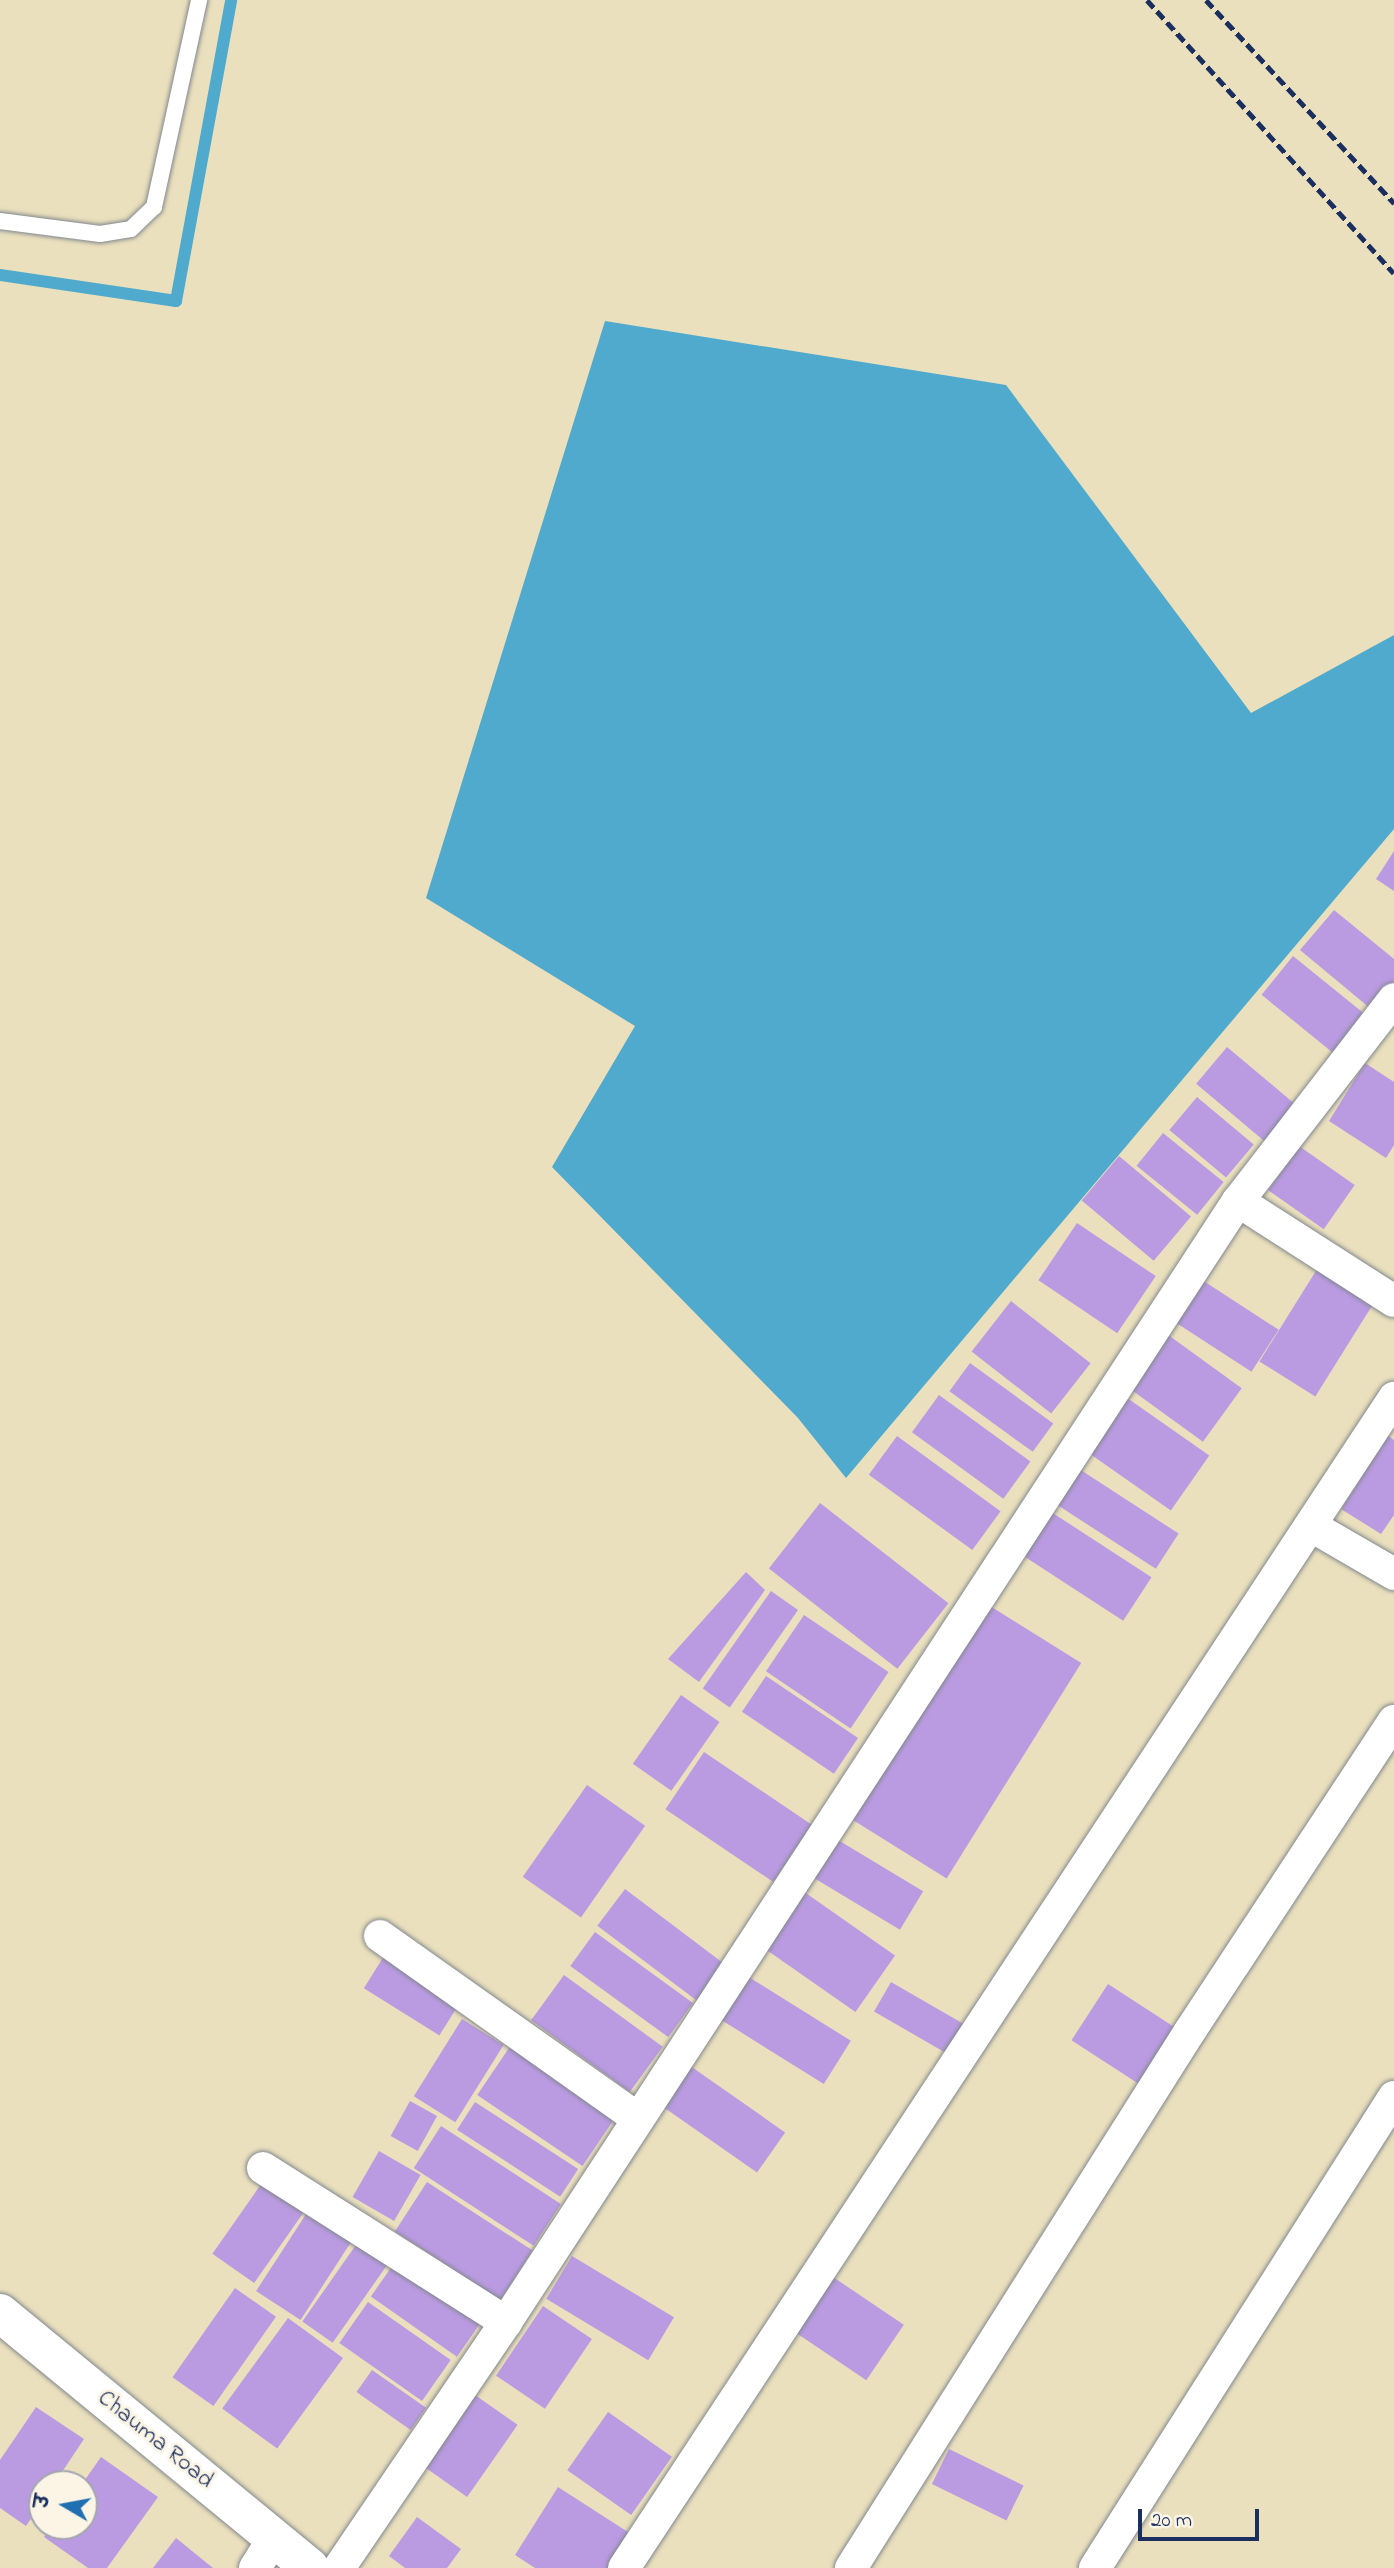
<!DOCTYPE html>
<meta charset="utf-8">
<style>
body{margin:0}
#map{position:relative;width:1394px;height:2568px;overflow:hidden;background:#eae0bd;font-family:"Indie Flower","Playpen Sans Deva",sans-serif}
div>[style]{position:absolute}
.water>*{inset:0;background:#4faacd}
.stream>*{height:12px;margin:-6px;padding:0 6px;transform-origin:6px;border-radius:6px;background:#4faacd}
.building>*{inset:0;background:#ba9be2;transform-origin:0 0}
.roads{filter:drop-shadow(0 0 2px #82888e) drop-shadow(0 0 2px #82888e)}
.lane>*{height:16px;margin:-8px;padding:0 8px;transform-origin:8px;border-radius:8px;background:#fff}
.street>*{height:32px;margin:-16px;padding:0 16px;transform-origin:16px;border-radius:16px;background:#fff}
.secondary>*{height:38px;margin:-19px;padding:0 19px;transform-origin:19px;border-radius:19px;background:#fff}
.rail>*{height:5px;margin-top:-2.5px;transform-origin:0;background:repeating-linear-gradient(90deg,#1b2f5e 0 10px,transparent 0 15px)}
span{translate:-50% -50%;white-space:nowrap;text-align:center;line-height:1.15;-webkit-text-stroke:6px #fcf5e5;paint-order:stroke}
.street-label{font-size:24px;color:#1b2f5e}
.north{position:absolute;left:28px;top:2470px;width:70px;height:70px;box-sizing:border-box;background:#fcf5e5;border:2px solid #a2a6af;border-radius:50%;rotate:280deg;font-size:19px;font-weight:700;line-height:28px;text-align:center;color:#1b2f5e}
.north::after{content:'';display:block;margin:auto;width:24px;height:32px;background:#1f6fb2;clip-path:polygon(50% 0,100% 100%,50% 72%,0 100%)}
.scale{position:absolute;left:1138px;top:2509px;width:121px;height:32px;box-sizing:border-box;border:4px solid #1b2f5e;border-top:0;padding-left:9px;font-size:21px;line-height:24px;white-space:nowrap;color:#1b2f5e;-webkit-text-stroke:5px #fcf5e5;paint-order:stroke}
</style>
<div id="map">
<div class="water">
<div style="clip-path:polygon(605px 321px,1006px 385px,1251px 713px,1394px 635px,1394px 829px,846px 1478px,798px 1418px,552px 1167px,635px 1026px,426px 898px)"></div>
</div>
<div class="stream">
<div style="left:0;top:275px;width:178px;rotate:8.4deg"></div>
<div style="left:176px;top:301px;width:306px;rotate:-79.6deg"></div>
</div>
<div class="building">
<div style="clip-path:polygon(1394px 851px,1394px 891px,1376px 879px)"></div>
<div style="clip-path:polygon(1334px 910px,1394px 959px,1394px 981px,1371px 1009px,1300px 950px)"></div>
<div style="left:1293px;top:956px;width:95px;height:50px;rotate:39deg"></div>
<div style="left:1227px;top:1047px;width:92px;height:48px;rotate:40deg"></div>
<div style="clip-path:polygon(1365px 1063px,1394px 1082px,1394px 1145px,1386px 1158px,1329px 1121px)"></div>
<div style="left:1197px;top:1097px;width:74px;height:43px;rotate:40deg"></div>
<div style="left:1163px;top:1133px;width:78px;height:42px;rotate:39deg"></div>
<div style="left:1299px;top:1146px;width:68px;height:54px;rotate:35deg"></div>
<div style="left:1119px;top:1156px;width:94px;height:58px;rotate:40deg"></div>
<div style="left:1077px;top:1223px;width:95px;height:69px;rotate:34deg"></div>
<div style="left:1324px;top:1258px;width:66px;height:122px;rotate:32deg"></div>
<div style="left:1199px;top:1278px;width:95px;height:50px;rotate:33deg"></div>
<div style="left:1011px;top:1301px;width:101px;height:64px;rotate:38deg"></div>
<div style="left:1160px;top:1329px;width:101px;height:66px;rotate:36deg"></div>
<div style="left:970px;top:1363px;width:103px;height:35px;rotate:36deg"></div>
<div style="left:1120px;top:1393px;width:109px;height:67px;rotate:35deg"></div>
<div style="left:939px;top:1395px;width:113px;height:46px;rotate:36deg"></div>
<div style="left:897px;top:1436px;width:128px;height:48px;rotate:36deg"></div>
<div style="clip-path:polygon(1388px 1436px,1394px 1440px,1394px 1515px,1381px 1534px,1341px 1509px)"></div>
<div style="left:1073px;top:1465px;width:126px;height:42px;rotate:33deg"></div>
<div style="left:820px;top:1503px;width:163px;height:83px;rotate:38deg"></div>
<div style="left:1045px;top:1508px;width:127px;height:52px;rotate:33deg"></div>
<div style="clip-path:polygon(746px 1572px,765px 1590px,699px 1682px,668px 1659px)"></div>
<div style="left:771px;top:1591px;width:33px;height:119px;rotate:35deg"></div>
<div style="left:982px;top:1601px;width:117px;height:254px;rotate:32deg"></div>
<div style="left:804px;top:1615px;width:102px;height:68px;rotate:34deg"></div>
<div style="left:766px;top:1676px;width:111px;height:43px;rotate:34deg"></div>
<div style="left:681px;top:1695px;width:47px;height:84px;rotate:35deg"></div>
<div style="left:704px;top:1752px;width:130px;height:69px;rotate:34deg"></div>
<div style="left:587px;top:1785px;width:71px;height:112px;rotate:35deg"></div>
<div style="left:828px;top:1834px;width:111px;height:45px;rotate:31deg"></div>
<div style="left:625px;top:1889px;width:124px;height:46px;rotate:37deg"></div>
<div style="left:800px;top:1889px;width:116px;height:69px;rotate:35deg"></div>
<div style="left:595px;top:1932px;width:121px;height:42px;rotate:36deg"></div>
<div style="left:384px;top:1956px;width:89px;height:38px;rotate:32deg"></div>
<div style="left:744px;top:1974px;width:126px;height:51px;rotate:32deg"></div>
<div style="left:564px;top:1975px;width:122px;height:56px;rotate:36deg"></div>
<div style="left:891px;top:1982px;width:87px;height:34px;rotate:30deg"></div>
<div style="left:1108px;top:1984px;width:90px;height:67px;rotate:33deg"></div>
<div style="left:462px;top:2019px;width:49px;height:91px;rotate:32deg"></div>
<div style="left:513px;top:2042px;width:127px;height:64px;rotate:34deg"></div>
<div style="left:686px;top:2063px;width:121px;height:49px;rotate:35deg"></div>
<div style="left:410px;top:2101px;width:31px;height:40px;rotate:29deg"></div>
<div style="left:475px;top:2102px;width:123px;height:33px;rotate:33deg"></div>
<div style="left:441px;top:2126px;width:143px;height:50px;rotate:33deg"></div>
<div style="left:379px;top:2151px;width:48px;height:53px;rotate:30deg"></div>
<div style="left:264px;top:2180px;width:51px;height:90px;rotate:35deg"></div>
<div style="left:427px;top:2182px;width:126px;height:59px;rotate:33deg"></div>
<div style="left:310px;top:2208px;width:53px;height:99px;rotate:33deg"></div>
<div style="left:358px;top:2242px;width:37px;height:97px;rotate:35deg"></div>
<div style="left:572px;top:2256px;width:119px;height:50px;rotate:31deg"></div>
<div style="left:395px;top:2262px;width:105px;height:42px;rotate:35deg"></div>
<div style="left:830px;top:2275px;width:89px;height:67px;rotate:34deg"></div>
<div style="left:235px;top:2288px;width:50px;height:109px;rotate:35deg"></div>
<div style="left:368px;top:2302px;width:101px;height:50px;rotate:35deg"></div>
<div style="left:543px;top:2306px;width:59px;height:84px;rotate:34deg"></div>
<div style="left:288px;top:2318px;width:68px;height:112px;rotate:36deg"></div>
<div style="left:372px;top:2370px;width:66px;height:27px;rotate:35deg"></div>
<div style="left:475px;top:2395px;width:52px;height:88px;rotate:35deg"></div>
<div style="clip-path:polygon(36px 2407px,84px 2439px,54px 2484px,42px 2484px,42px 2502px,26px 2526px,0 2508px,0 2460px)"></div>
<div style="left:608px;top:2412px;width:78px;height:71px;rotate:35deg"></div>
<div style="left:949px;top:2449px;width:83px;height:39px;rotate:26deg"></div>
<div style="clip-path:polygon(101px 2457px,158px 2497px,107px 2568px,88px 2568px,44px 2537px,52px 2526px,84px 2526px,82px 2484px)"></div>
<div style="clip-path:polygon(558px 2487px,631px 2534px,609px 2568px,535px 2568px,515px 2555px)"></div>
<div style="clip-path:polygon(417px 2517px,461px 2549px,447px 2568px,405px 2568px,389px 2556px)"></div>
<div style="clip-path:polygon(176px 2538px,213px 2568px,153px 2568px)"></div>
</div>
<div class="roads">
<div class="lane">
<div style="left:0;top:221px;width:101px;rotate:7.4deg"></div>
<div style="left:100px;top:234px;width:31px;rotate:-9deg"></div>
<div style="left:131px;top:229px;width:32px;rotate:-44deg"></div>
<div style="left:154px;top:207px;width:212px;rotate:-77.7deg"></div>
</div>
<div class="street">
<div style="left:1238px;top:1201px;width:185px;rotate:32.7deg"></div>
<div style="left:1313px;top:1527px;width:94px;rotate:30.1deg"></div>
<div style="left:380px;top:1936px;width:316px;rotate:35.3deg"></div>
<div style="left:263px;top:2168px;width:288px;rotate:32.4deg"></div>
<div style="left:255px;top:2568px;width:36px;rotate:-58deg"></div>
<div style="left:339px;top:2568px;width:297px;rotate:-55.8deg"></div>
<div style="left:506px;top:2322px;width:1339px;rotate:-56.86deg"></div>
<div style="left:1238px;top:1201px;width:255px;rotate:-52.3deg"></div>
<div style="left:624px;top:2568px;width:1401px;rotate:-56.65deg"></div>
<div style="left:851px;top:2568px;width:635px;rotate:-57.74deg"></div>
<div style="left:1190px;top:2031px;width:371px;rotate:-56.7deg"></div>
<div style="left:1095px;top:2568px;width:558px;rotate:-57.59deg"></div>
</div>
<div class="secondary">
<div style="left:0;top:2313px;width:401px;rotate:39.4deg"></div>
</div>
</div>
<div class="rail">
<div style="left:1147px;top:0;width:368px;rotate:47.9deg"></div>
<div style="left:1206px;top:0;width:277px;rotate:47.2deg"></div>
</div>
<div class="street-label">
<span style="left:155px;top:2440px;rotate:39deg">Chauma Road</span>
</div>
<div class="north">उ</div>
<div class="scale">20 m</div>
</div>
